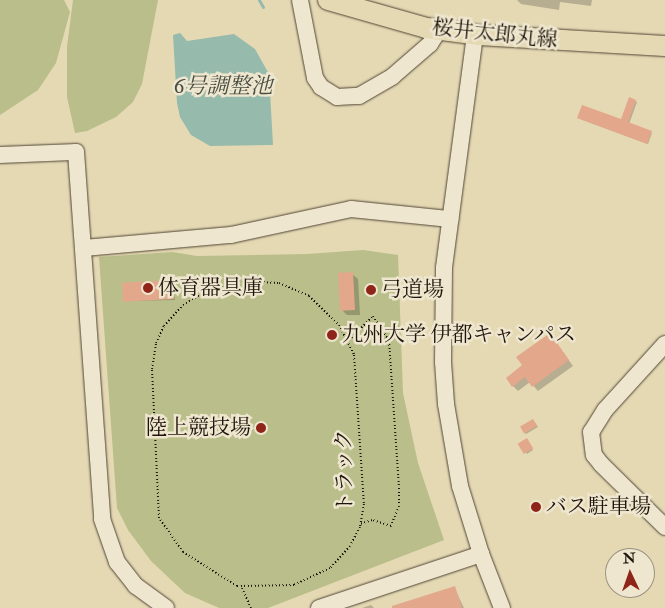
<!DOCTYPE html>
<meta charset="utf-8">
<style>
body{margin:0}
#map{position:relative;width:665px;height:608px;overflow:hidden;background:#e5d9b4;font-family:"IM FELL Double Pica","Noto Serif JP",serif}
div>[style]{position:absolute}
.green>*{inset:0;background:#b9be8a}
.water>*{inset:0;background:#96baac}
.shadow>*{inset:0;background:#0003}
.stream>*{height:3px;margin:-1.5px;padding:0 1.5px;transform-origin:1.5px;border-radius:1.5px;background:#96baac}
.building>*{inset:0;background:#e3a88c;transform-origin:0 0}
.path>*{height:2px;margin-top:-1px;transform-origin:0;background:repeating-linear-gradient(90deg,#1f140b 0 1px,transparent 0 3.5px)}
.roads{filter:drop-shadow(0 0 1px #504535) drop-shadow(0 0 1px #504535)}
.minor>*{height:16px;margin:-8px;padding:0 8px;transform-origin:8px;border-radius:8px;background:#eee6ce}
.major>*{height:20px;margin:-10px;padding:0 10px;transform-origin:10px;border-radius:10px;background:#e5d9b4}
.dots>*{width:14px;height:14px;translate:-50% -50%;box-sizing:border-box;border:2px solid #eee6ce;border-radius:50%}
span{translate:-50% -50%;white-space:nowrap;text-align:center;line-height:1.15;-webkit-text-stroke:5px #eee6ce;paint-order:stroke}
.street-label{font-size:21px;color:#1f140b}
.poi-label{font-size:21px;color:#1f140b}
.left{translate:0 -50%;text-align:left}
.right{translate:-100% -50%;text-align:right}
.water-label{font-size:22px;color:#494e43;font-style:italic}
.north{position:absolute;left:605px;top:548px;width:50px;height:50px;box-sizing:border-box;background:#eee6ce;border:1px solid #9b9280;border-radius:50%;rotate:357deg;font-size:14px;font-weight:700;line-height:20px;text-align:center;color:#1f140b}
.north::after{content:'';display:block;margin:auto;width:18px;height:22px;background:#8f2418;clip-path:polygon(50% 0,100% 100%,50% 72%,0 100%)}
</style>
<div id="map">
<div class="green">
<div style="clip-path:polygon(0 0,64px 0,70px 12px,56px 63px,38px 90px,0 115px)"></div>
<div style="clip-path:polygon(73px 0,158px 0,142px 84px,133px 102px,116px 117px,87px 131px,75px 133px,67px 97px,67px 47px)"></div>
<div style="clip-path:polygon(363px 250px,398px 255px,403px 393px,418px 463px,444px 540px,268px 608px,219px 608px,185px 593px,151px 561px,128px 530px,117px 508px,99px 257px,173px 252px,197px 256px,307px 254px)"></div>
</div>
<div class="water">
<div style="clip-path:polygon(180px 33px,187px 41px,234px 34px,255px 49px,269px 74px,273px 145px,210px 146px,191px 135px,180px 117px,177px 103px,173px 35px)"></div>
</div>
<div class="shadow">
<div style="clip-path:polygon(517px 0,592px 0,591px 6px,560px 2px,559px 10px,521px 4px)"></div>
<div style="clip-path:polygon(630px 99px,637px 102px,629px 124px,652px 133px,648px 144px,580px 119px,622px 121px)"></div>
<div style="clip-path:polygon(352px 274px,358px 279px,360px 315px,347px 315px,342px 310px)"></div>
<div style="clip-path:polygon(172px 281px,175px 300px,124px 301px)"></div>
<div style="clip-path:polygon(550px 334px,573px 366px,538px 391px,530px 382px,518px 391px,513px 386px,524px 366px)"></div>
<div style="clip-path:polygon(534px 421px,538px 427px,526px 434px,525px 433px)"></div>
<div style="clip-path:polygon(528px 441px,533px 450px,527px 454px,526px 453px)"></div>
<div style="clip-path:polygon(454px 587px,464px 608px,400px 608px)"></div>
<div style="clip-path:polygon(371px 605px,374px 608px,362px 608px)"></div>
</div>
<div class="stream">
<div style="left:259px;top:0;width:8px;rotate:60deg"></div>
</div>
<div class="building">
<div style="clip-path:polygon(629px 97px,636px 100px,628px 122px,652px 131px,647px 144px,577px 118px,582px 105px,621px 119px)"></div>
<div style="left:353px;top:272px;width:38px;height:15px;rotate:87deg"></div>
<div style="left:173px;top:280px;width:19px;height:51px;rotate:87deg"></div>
<div style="clip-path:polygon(550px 333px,569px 360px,532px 387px,525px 377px,512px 387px,506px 378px,522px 365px,516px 357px)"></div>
<div style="left:533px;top:419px;width:8px;height:15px;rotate:60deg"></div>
<div style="left:527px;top:438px;width:12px;height:11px;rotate:59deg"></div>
<div style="clip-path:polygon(455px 586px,462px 608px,392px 608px,392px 606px)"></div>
</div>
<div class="path">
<div style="left:239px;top:281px;width:40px;rotate:2.9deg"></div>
<div style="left:279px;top:283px;width:33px;rotate:23deg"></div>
<div style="left:309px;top:296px;width:42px;rotate:44deg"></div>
<div style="left:339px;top:325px;width:34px;rotate:63deg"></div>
<div style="left:354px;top:355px;width:149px;rotate:86.2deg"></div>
<div style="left:364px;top:504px;width:23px;rotate:100deg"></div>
<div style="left:360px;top:527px;width:21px;rotate:118deg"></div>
<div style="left:350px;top:546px;width:30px;rotate:132deg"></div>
<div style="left:330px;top:568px;width:40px;rotate:155deg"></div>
<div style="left:294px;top:585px;width:57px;rotate:179deg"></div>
<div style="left:237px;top:586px;width:64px;rotate:-147.8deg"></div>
<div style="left:183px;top:552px;width:42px;rotate:-125.2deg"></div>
<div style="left:159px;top:518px;width:149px;rotate:-92.7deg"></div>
<div style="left:152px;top:369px;width:26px;rotate:-81deg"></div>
<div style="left:156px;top:343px;width:19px;rotate:-65deg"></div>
<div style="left:164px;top:326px;width:28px;rotate:-48deg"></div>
<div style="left:183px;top:305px;width:26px;rotate:-31deg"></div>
<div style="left:205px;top:292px;width:36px;rotate:-18deg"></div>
<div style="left:349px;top:340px;width:34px;rotate:-45deg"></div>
<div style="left:373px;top:316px;width:30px;rotate:57deg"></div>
<div style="left:389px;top:341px;width:147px;rotate:86.1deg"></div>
<div style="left:399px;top:488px;width:18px;rotate:90deg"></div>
<div style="left:399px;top:506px;width:22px;rotate:112deg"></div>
<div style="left:391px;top:526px;width:20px;rotate:-162deg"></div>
<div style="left:372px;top:520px;width:13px;rotate:162deg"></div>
<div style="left:242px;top:588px;width:22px;rotate:66deg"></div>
</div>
<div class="roads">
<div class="minor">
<div style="left:300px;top:0;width:79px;rotate:79.1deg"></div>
<div style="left:315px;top:78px;width:11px;rotate:56deg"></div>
<div style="left:321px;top:87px;width:19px;rotate:32deg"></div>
<div style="left:337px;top:97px;width:22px;rotate:-3deg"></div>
<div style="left:359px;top:96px;width:39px;rotate:-30deg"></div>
<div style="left:393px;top:76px;width:49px;rotate:-40.9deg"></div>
<div style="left:430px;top:44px;width:17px;rotate:-57deg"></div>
<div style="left:475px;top:35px;width:235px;rotate:97.6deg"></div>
<div style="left:444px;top:268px;width:94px;rotate:90.6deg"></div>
<div style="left:443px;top:362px;width:42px;rotate:85.9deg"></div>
<div style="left:446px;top:404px;width:83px;rotate:80.3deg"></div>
<div style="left:460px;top:486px;width:71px;rotate:72.8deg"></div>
<div style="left:481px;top:554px;width:58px;rotate:68.7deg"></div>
<div style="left:0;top:155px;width:76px;rotate:-2.3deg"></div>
<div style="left:76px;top:152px;width:368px;rotate:85.9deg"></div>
<div style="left:102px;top:519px;width:46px;rotate:70.8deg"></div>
<div style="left:117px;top:562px;width:31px;rotate:52deg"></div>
<div style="left:136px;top:586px;width:37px;rotate:36deg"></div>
<div style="left:84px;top:248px;width:148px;rotate:-5.1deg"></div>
<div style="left:231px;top:235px;width:123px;rotate:-12.2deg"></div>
<div style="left:351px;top:209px;width:100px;rotate:5.8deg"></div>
<div style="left:665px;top:344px;width:89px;rotate:132.3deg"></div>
<div style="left:605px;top:410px;width:26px;rotate:122deg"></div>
<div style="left:591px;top:432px;width:23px;rotate:83deg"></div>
<div style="left:594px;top:455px;width:11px;rotate:52deg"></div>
<div style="left:601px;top:464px;width:90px;rotate:44.5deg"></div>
<div style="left:319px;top:608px;width:171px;rotate:-18.4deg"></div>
</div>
<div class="major">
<div style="left:328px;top:0;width:102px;rotate:15.9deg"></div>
<div style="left:426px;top:28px;width:53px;rotate:7.5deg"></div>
<div style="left:479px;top:35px;width:186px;rotate:3.4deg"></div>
</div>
</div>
<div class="dots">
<div style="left:148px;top:288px;background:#8f2418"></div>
<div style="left:371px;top:290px;background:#8f2418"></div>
<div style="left:332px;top:335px;background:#8f2418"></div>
<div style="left:261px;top:428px;background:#8f2418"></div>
<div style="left:536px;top:507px;background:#8f2418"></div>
</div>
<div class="street-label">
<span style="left:495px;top:34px;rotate:6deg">桜井太郎丸線</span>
<span style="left:345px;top:471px;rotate:-91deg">トラック</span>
</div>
<div class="poi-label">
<span class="left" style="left:158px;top:288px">体育器具庫</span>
<span class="left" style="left:381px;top:290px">弓道場</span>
<span class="left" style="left:342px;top:335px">九州大学 伊都キャンパス</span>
<span class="right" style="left:251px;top:428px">陸上競技場</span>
<span class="left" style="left:546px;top:507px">バス駐車場</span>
</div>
<div class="water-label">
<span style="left:223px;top:87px">6号調整池</span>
</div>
<div class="north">N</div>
</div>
